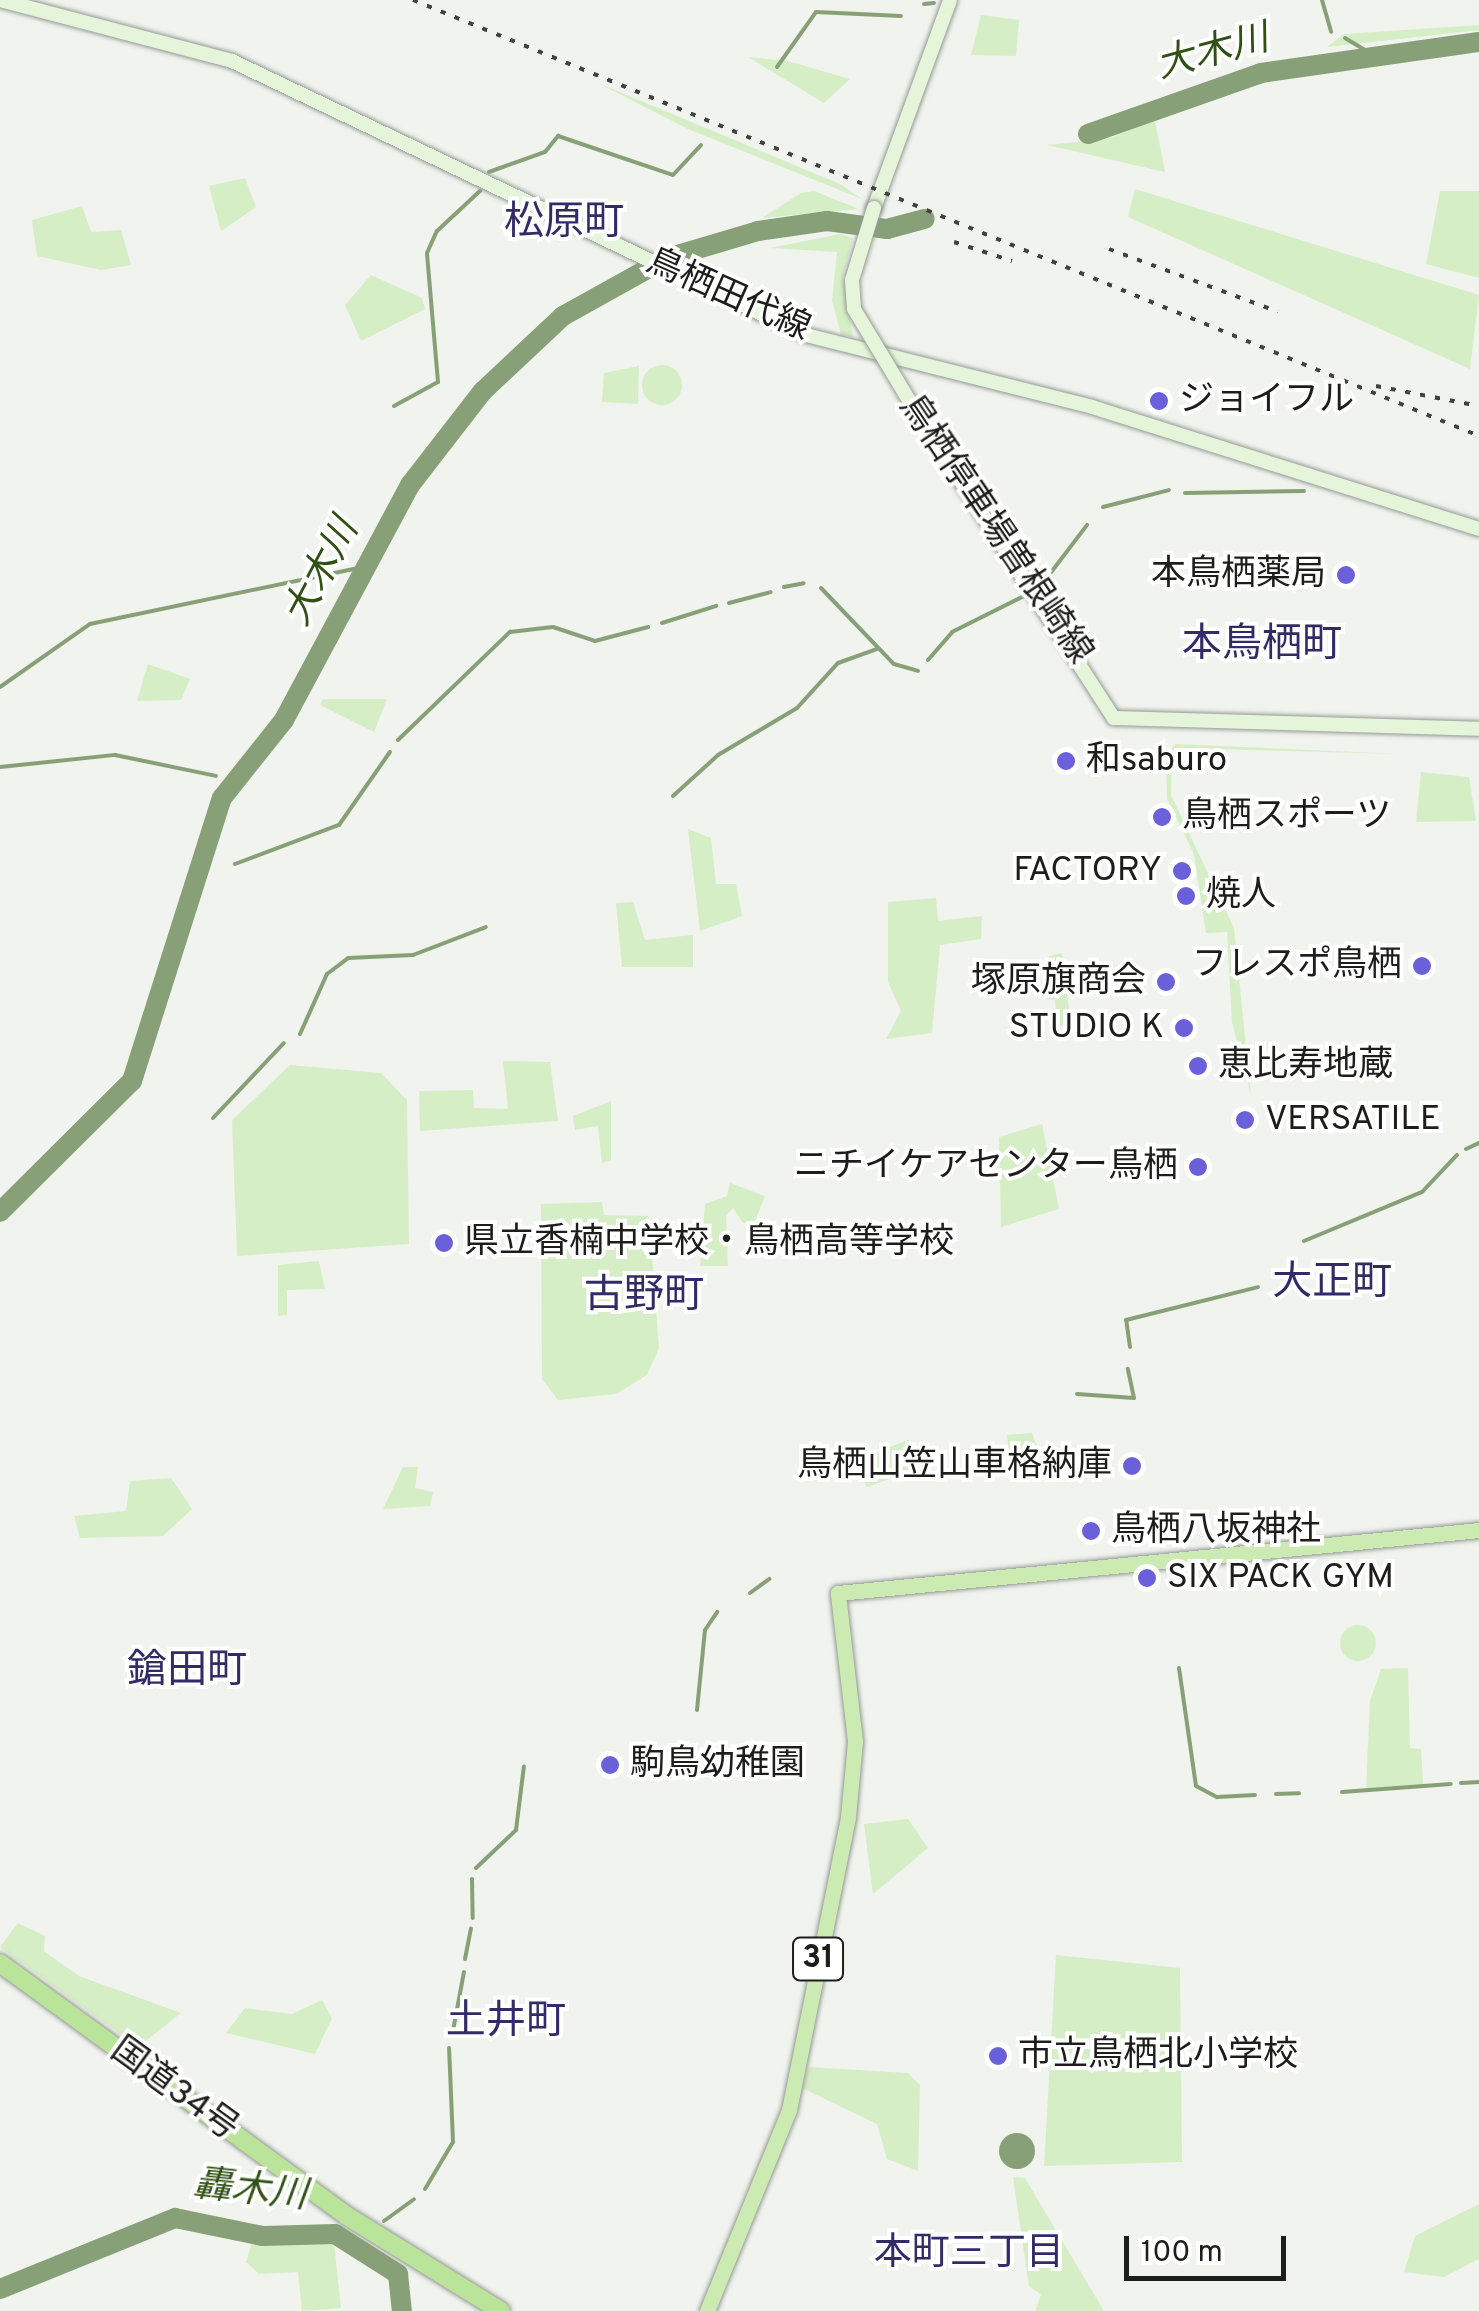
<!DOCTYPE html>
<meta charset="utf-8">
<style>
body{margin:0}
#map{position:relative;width:1479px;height:2311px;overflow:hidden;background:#f0f3ee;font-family:Overpass,"Noto Sans JP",sans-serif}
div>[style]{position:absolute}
.green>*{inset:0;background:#d6eec6;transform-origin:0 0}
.round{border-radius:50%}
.water>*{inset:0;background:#88a077}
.stream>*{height:4px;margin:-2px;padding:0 2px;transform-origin:2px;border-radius:2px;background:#88a077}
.river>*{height:20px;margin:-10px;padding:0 10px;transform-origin:10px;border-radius:10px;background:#88a077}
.roads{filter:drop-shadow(0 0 2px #969995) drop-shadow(0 0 2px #969995)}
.secondary>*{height:14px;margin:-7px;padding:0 7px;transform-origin:7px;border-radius:7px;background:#e5f5d9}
.primary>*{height:15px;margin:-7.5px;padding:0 7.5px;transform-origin:7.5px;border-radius:7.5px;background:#cbebb3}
.trunk>*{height:18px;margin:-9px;padding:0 9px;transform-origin:9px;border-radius:9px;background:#bae49a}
.rail>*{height:4px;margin-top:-2px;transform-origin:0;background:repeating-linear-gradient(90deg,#414240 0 5px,transparent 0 15px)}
.bridges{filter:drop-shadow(0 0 2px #969995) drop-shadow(0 0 2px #969995)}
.secondary-bridge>*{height:14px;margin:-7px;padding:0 7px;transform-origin:7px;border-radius:7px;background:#e5f5d9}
.dots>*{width:28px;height:28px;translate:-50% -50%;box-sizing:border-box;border:5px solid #fff;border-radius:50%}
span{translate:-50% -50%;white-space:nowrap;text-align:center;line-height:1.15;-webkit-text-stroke:8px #fff;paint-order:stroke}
.shield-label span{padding:2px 8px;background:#fff;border:2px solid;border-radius:8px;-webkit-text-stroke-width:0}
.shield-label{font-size:32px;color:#1d1e1c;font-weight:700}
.street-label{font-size:35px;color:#1d1e1c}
.poi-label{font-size:35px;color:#1d1e1c}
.left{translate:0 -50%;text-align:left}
.right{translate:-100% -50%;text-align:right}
.water-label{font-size:38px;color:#315114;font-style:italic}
.neighbourhood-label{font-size:38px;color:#312c67}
.quarter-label{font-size:40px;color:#312c67}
.scale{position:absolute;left:1124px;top:2236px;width:162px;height:45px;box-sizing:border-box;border:5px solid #1d1e1c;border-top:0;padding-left:12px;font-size:30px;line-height:35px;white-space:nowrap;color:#1d1e1c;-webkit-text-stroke:8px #fff;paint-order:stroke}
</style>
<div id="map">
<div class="green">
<div style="clip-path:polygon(981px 15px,1019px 20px,1016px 56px,971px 55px)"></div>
<div style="clip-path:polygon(1479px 25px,1479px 30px,1327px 47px,1344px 34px)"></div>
<div style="clip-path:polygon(748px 57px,788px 61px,850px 79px,824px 103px)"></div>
<div style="clip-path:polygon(598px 83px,840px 184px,862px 199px,688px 129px)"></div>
<div style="clip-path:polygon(1155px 121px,1165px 172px,1047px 145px,1107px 139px)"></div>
<div style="clip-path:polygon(245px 178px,256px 207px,221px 231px,209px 186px)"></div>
<div style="clip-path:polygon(1135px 189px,1479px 295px,1470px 369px,1128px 217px)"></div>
<div style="clip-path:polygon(814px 191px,859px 209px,762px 218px,801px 193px)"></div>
<div style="clip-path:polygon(1440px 191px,1479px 191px,1479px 278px,1426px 264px)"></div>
<div style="clip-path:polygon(82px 206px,91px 232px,121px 230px,131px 265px,101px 270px,37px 256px,32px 220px)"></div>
<div style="clip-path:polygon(840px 234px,853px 238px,843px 277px,853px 337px,841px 334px,832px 301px,837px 252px,770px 248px)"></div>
<div style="clip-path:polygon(371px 275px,422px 298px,425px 309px,361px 341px,345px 305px)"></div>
<div class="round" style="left:642px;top:365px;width:40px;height:40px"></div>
<div style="clip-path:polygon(639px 366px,638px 404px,602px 402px,604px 373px)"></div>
<div style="clip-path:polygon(148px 664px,190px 679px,181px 700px,137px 701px)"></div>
<div style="clip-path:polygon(323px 699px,387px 699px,374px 732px,320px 705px)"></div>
<div style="clip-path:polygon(1175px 744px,1399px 754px,1179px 748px,1172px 756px,1171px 795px,1234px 928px,1251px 1096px,1232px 1022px,1227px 932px,1206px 933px,1194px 854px,1167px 799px,1166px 757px)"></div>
<div style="clip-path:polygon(1421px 772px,1469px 777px,1476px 821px,1416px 822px)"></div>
<div style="clip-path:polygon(688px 829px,711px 838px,716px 884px,736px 884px,742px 916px,700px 931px)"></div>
<div style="clip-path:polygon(936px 898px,938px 921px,982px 916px,981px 939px,940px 945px,932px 1033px,886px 1039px,901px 1011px,888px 982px,888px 902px)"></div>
<div style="clip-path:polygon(633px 902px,645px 940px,693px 935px,693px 967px,622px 967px,616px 903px)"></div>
<div style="clip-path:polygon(1062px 953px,1071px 1025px,1057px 1027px,1055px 1000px,1045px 999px,1049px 956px)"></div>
<div style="clip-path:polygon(503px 1061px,550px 1062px,558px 1121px,420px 1131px,419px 1091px,473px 1090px,474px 1108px,508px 1109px)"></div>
<div style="clip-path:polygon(290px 1065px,381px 1073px,407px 1100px,409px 1244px,237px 1256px,232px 1120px)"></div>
<div style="clip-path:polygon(611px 1101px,611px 1160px,602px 1163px,598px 1126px,575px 1130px,573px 1116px)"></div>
<div style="clip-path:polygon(1042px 1124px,1059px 1209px,1001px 1227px,999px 1137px)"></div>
<div style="clip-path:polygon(730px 1183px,765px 1196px,755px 1221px,743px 1223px,733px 1208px,726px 1215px,728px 1266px,700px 1266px,705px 1204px,727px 1196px)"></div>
<div style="clip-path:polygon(602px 1202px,604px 1215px,649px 1216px,659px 1348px,647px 1375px,616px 1394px,558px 1400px,542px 1379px,541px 1204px)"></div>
<div style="clip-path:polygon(319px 1261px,325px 1289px,287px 1290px,287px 1315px,278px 1316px,278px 1265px)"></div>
<div style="clip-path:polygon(1032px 1433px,1046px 1472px,1012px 1477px,1007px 1435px)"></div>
<div style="left:909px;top:1440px;width:30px;height:56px;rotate:70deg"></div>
<div style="clip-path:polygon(403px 1467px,418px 1467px,415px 1488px,433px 1492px,430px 1506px,383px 1509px)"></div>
<div style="clip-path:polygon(171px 1478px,192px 1509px,163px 1536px,80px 1538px,74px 1516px,126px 1511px,130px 1481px)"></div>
<div class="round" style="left:1340px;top:1625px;width:36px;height:36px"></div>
<div style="clip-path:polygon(1408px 1668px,1410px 1748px,1421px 1749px,1423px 1785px,1366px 1790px,1370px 1701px,1381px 1669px)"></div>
<div style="clip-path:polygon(908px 1819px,928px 1848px,873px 1894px,864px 1824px)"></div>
<div style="clip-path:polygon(18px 1923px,45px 1936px,44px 1951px,79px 1976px,181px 2013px,138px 2047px,0 1947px)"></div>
<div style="clip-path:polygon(1056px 1955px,1180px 1968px,1182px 2162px,1044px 2166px)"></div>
<div style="clip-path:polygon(322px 2000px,332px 2018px,315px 2054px,226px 2033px,245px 2008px,292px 2014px)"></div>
<div style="clip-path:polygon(809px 2067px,908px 2073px,920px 2085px,918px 2171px,887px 2159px,877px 2124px,802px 2088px)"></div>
<div style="clip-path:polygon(1013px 2177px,1025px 2178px,1104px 2311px,1035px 2311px,1041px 2295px,1029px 2286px)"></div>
<div style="clip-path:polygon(1479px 2204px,1479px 2259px,1444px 2277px,1404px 2272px,1415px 2236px)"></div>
<div style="clip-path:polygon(252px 2242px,334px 2243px,341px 2308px,302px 2311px,298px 2272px,259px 2274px,246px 2262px)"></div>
</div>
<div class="water">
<div class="round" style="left:999px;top:2133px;width:36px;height:36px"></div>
</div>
<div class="stream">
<div style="left:1322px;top:0;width:33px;rotate:74deg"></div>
<div style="left:924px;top:4px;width:10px;rotate:-6deg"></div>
<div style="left:1345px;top:38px;width:33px;rotate:31deg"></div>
<div style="left:777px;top:67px;width:67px;rotate:-54.7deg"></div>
<div style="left:816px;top:12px;width:85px;rotate:2.7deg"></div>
<div style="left:489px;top:172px;width:59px;rotate:-19.7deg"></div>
<div style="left:545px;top:152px;width:21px;rotate:-51deg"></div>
<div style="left:558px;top:136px;width:121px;rotate:18.7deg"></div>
<div style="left:673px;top:175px;width:41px;rotate:-47deg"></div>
<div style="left:394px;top:406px;width:50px;rotate:-28.6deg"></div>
<div style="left:438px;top:382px;width:129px;rotate:-94.9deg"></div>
<div style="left:427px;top:253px;width:24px;rotate:-66deg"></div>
<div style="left:437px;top:231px;width:59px;rotate:-42.9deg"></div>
<div style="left:1185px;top:493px;width:119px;rotate:-1deg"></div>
<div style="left:1103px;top:507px;width:68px;rotate:-14.4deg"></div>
<div style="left:1046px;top:579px;width:68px;rotate:-52.8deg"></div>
<div style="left:784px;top:587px;width:20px;rotate:-11deg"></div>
<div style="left:821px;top:588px;width:105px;rotate:46.2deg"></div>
<div style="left:894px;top:664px;width:25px;rotate:16deg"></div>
<div style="left:729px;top:603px;width:43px;rotate:-14.7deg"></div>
<div style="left:662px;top:623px;width:57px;rotate:-17.5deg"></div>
<div style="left:928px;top:660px;width:37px;rotate:-49deg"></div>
<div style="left:952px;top:632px;width:80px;rotate:-26.6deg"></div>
<div style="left:0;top:687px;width:110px;rotate:-35deg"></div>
<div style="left:90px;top:624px;width:279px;rotate:-11.8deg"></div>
<div style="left:398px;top:740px;width:156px;rotate:-44deg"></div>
<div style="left:510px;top:632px;width:43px;rotate:-6.6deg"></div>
<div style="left:553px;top:627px;width:44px;rotate:18.4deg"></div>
<div style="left:595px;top:641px;width:55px;rotate:-14.8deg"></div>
<div style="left:0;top:767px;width:116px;rotate:-6deg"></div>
<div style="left:115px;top:755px;width:103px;rotate:11.7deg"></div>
<div style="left:673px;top:796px;width:61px;rotate:-42.3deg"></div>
<div style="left:718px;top:755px;width:92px;rotate:-30.7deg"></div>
<div style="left:797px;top:708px;width:61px;rotate:-47.7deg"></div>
<div style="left:838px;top:663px;width:41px;rotate:-19.7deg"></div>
<div style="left:235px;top:864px;width:111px;rotate:-20.6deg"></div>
<div style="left:339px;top:825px;width:89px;rotate:-55.1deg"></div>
<div style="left:300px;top:1034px;width:66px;rotate:-65.8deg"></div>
<div style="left:327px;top:974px;width:26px;rotate:-37deg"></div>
<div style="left:348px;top:958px;width:65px;rotate:-2.6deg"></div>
<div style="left:413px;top:955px;width:78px;rotate:-21deg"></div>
<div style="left:213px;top:1118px;width:103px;rotate:-46.6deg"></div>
<div style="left:1466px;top:1149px;width:14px;rotate:-25deg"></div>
<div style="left:1304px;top:1241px;width:128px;rotate:-22.6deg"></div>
<div style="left:1422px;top:1192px;width:51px;rotate:-46.6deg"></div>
<div style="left:1130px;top:1347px;width:27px;rotate:-98deg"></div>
<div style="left:1126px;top:1320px;width:136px;rotate:-14deg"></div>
<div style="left:1077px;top:1394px;width:57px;rotate:4deg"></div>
<div style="left:1134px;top:1398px;width:30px;rotate:-102deg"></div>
<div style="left:750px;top:1593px;width:24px;rotate:-36deg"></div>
<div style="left:1179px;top:1668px;width:119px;rotate:81.8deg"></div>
<div style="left:1196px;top:1786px;width:24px;rotate:28deg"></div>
<div style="left:1217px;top:1797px;width:38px;rotate:-3deg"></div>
<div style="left:697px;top:1710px;width:80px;rotate:-84.3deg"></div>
<div style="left:705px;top:1630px;width:22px;rotate:-56deg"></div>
<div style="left:1461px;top:1783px;width:18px;rotate:-3deg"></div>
<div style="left:1342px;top:1792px;width:109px;rotate:-4.2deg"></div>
<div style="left:1276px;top:1794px;width:23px;rotate:-2deg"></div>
<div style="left:476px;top:1868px;width:55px;rotate:-43.5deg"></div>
<div style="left:516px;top:1830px;width:64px;rotate:-82.9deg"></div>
<div style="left:472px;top:1879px;width:39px;rotate:89deg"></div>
<div style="left:465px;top:1959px;width:31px;rotate:-79deg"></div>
<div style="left:452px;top:2036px;width:65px;rotate:-79.4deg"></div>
<div style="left:425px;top:2189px;width:55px;rotate:-59.2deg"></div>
<div style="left:453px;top:2142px;width:94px;rotate:-92.4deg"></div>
<div style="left:384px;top:2221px;width:37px;rotate:-36deg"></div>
</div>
<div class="river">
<div style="left:1088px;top:134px;width:183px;rotate:-19.4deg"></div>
<div style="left:1261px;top:73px;width:220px;rotate:-8.1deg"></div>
<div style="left:0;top:1212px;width:186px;rotate:-44.8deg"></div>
<div style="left:132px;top:1081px;width:297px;rotate:-72.4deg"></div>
<div style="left:222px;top:798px;width:100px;rotate:-51.5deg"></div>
<div style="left:284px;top:720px;width:267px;rotate:-61.8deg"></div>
<div style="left:410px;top:485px;width:119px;rotate:-52.2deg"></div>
<div style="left:483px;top:391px;width:110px;rotate:-43.2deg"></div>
<div style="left:563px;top:316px;width:119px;rotate:-29.1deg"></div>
<div style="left:667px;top:258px;width:95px;rotate:-16.5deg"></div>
<div style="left:758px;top:231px;width:70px;rotate:-8.2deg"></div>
<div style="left:827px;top:221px;width:61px;rotate:7.6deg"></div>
<div style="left:887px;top:229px;width:39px;rotate:-15deg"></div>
<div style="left:0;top:2289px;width:189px;rotate:-22.1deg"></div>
<div style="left:175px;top:2218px;width:90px;rotate:11.6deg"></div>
<div style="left:263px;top:2236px;width:72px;rotate:-1.6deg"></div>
<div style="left:335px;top:2234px;width:75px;rotate:32.4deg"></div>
<div style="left:398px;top:2274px;width:37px;rotate:84deg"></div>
</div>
<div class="roads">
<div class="secondary">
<div style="left:0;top:0;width:240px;rotate:14.7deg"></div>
<div style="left:232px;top:61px;width:636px;rotate:25.52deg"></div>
<div style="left:806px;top:335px;width:295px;rotate:14.1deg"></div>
<div style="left:1092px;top:407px;width:406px;rotate:17.5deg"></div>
<div style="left:874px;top:208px;width:221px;rotate:-69.9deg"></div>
<div style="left:921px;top:420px;width:355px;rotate:57.1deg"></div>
<div style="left:1114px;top:718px;width:365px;rotate:1.7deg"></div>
</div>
<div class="primary">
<div style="left:707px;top:2311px;width:217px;rotate:-67.8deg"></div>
<div style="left:789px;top:2110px;width:299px;rotate:-78.6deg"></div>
<div style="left:848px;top:1817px;width:76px;rotate:-84.7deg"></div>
<div style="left:855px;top:1741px;width:149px;rotate:-96.6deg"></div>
<div style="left:838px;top:1593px;width:644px;rotate:-5.61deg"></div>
</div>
<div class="trunk">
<div style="left:0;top:1963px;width:429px;rotate:36.1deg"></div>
<div style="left:347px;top:2216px;width:181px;rotate:31.7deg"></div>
</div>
</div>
<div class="rail">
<div style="left:413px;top:0;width:1152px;rotate:22.24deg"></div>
<div style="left:954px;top:242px;width:61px;rotate:18.1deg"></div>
<div style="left:1109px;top:249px;width:180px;rotate:20.4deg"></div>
<div style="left:1376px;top:386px;width:105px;rotate:11deg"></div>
</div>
<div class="bridges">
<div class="secondary-bridge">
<div style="left:874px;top:208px;width:75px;rotate:107deg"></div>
<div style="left:852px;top:280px;width:29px;rotate:86deg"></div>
<div style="left:854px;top:309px;width:130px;rotate:58.9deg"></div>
</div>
</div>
<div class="dots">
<div style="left:1159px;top:401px;background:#6a60da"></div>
<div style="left:1346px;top:575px;background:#6a60da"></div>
<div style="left:1066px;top:761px;background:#6a60da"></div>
<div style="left:1162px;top:817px;background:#6a60da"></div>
<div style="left:1182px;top:871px;background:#6a60da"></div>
<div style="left:1186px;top:896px;background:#6a60da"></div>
<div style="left:1422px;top:966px;background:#6a60da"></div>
<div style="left:1166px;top:982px;background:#6a60da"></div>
<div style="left:1184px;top:1028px;background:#6a60da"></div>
<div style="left:1198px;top:1066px;background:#6a60da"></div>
<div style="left:1245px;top:1120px;background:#6a60da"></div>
<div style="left:1198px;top:1167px;background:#6a60da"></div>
<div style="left:444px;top:1243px;background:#6a60da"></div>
<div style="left:1132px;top:1466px;background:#6a60da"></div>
<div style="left:1091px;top:1531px;background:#6a60da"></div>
<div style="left:1147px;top:1578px;background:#6a60da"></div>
<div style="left:610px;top:1765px;background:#6a60da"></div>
<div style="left:998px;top:2056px;background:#6a60da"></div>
</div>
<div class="shield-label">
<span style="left:818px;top:1959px">31</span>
</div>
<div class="street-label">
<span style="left:728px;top:296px;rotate:24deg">鳥栖田代線</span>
<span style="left:995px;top:530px;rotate:56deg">鳥栖停車場曽根崎線</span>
<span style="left:174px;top:2090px;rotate:36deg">国道34号</span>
</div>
<div class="poi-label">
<span class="left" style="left:1179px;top:401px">ジョイフル</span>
<span class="right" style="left:1326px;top:575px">本鳥栖薬局</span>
<span class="left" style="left:1086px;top:761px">和saburo</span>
<span class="left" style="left:1182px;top:817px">鳥栖スポーツ</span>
<span class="right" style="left:1162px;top:871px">FACTORY</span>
<span class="left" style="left:1206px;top:896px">焼人</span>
<span class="right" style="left:1402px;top:966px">フレスポ鳥栖</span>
<span class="right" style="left:1146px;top:982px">塚原旗商会</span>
<span class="right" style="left:1164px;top:1028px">STUDIO K</span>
<span class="left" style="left:1218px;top:1066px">恵比寿地蔵</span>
<span class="left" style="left:1265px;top:1120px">VERSATILE</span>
<span class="right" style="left:1178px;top:1167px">ニチイケアセンター鳥栖</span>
<span class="left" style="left:464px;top:1243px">県立香楠中学校・鳥栖高等学校</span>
<span class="right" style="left:1112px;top:1466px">鳥栖山笠山車格納庫</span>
<span class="left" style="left:1111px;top:1531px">鳥栖八坂神社</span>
<span class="left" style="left:1167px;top:1578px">SIX PACK GYM</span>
<span class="left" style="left:630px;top:1765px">駒鳥幼稚園</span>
<span class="left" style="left:1018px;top:2056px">市立鳥栖北小学校</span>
</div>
<div class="water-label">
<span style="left:1213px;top:54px;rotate:-15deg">大木川</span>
<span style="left:323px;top:573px;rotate:-62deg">大木川</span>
<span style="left:250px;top:2192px;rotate:6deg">轟木川</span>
</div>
<div class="neighbourhood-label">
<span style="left:969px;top:2255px">本町三丁目</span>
</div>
<div class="quarter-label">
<span style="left:564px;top:224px">松原町</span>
<span style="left:1262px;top:646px">本鳥栖町</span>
<span style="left:1332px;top:1284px">大正町</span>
<span style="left:644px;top:1297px">古野町</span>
<span style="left:187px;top:1672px">鎗田町</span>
<span style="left:506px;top:2023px">土井町</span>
</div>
<div class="scale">100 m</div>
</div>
